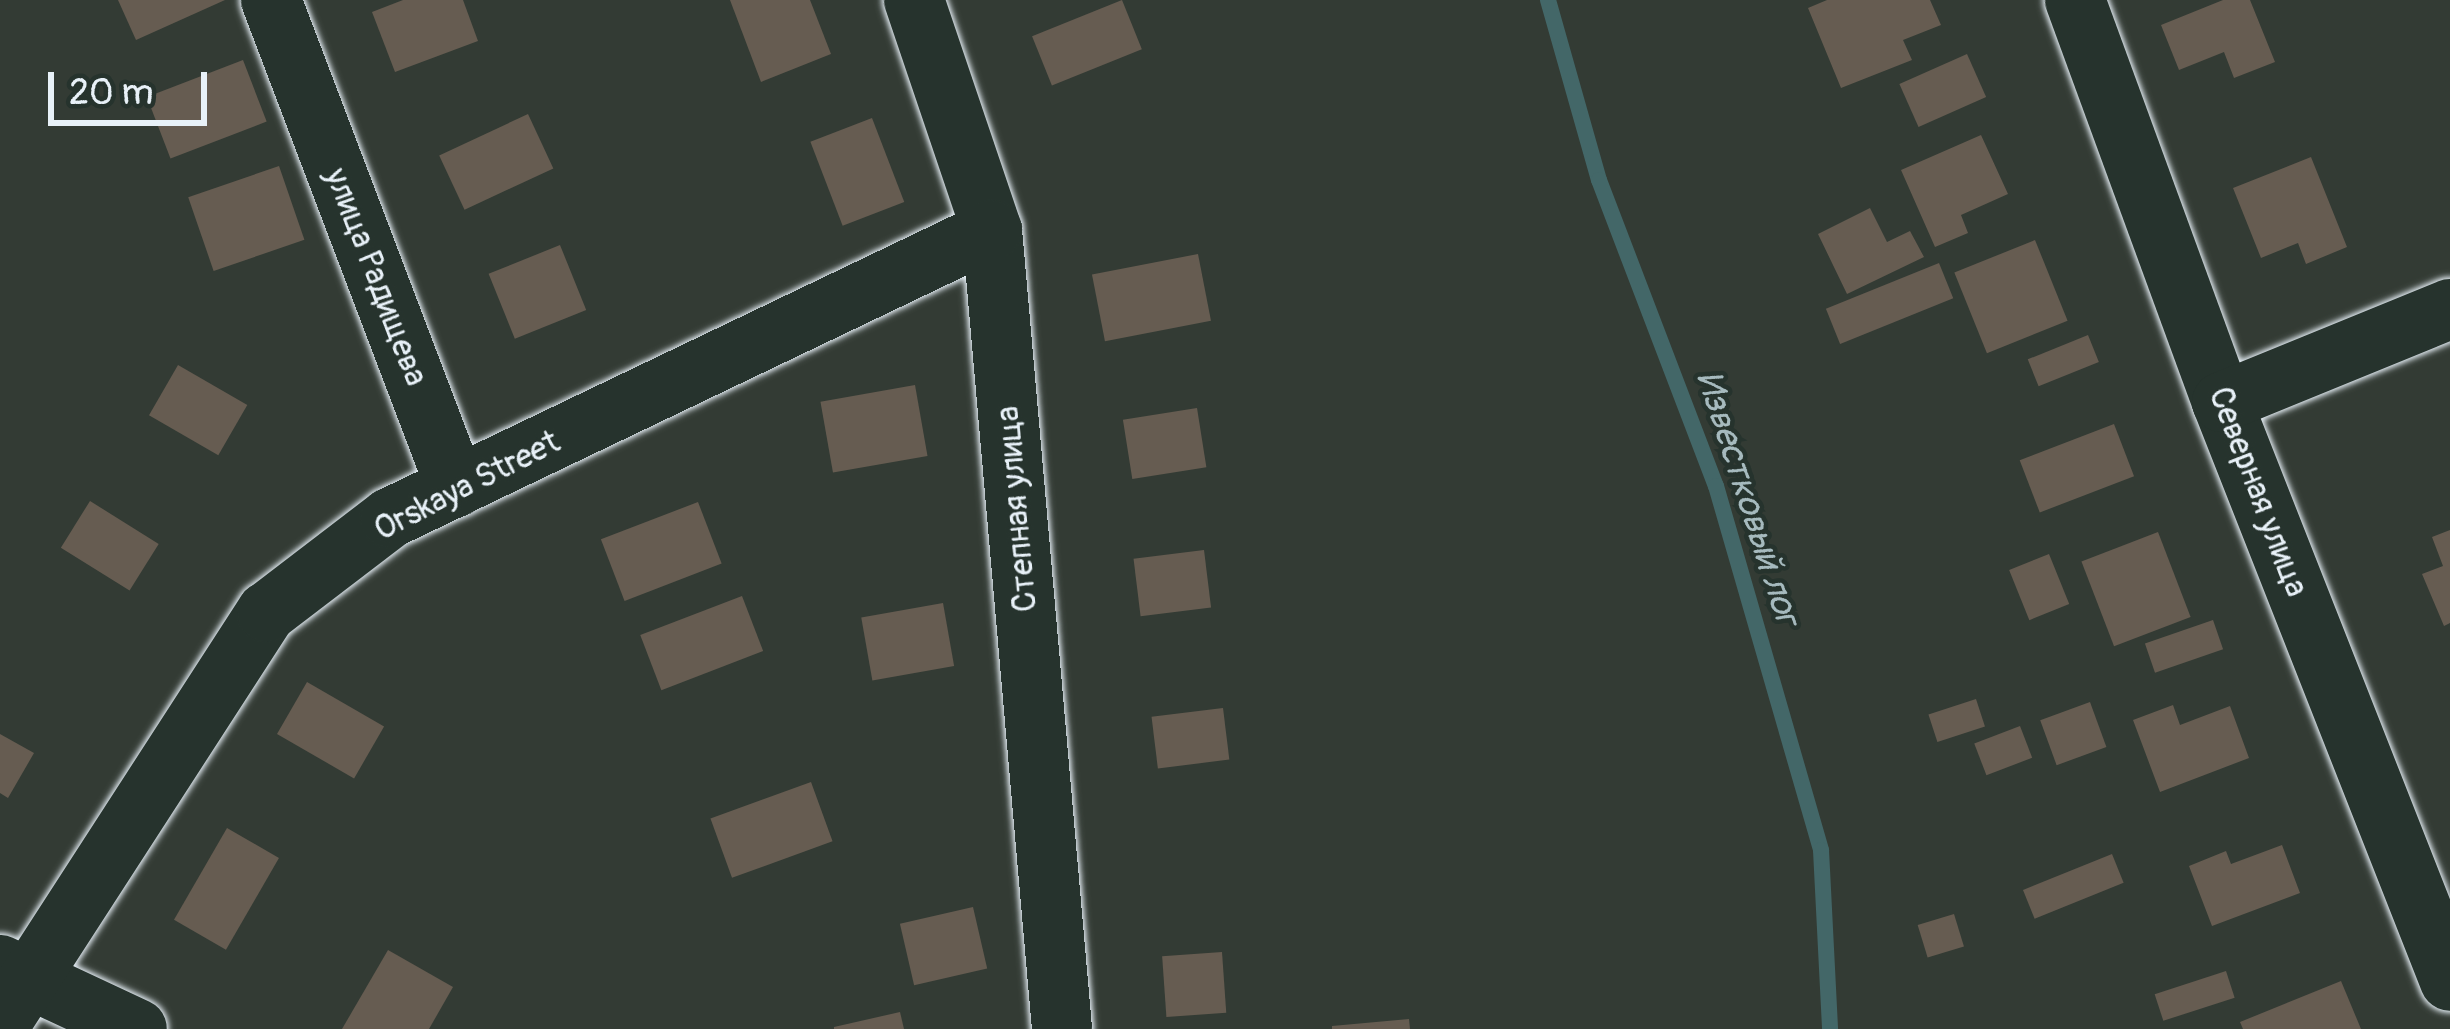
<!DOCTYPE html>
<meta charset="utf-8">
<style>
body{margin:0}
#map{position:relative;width:2450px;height:1029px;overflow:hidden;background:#333b34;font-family:Pangolin,sans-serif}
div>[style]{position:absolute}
.stream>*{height:16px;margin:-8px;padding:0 8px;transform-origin:8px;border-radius:8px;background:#436768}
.building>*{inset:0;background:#665c51;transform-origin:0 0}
.roads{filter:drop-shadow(0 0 3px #e8f1f8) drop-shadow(0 0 3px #e8f1f8)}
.street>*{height:60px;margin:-30px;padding:0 30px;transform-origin:30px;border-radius:30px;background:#26332d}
span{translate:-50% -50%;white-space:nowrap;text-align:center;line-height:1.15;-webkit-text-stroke:9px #26332d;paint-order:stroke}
.street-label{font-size:33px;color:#e8f1f8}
.water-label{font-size:36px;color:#a6babe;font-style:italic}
.scale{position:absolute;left:48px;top:72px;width:159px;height:54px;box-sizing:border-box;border:6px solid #e8f1f8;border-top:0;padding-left:15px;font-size:36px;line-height:42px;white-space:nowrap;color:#e8f1f8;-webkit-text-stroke:9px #26332d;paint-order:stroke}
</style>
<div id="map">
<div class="stream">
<div style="left:1548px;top:0;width:187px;rotate:74.2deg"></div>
<div style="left:1599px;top:180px;width:328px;rotate:69.1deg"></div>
<div style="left:1716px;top:486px;width:379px;rotate:73.9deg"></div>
<div style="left:1821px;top:850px;width:179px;rotate:87.1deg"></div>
</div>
<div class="building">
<div style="clip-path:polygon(118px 0,225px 0,136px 40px)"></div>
<div style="clip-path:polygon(403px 0,463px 0,478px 41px,395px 72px,372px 12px)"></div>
<div style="clip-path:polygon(730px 0,810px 0,831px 54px,761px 82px)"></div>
<div style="left:1122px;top:0;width:53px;height:97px;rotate:68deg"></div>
<div style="clip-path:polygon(1827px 0,1930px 0,1941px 25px,1903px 40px,1912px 60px,1841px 88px,1808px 8px)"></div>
<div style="clip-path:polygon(2223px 0,2250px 0,2275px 62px,2234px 78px,2224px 52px,2179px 70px,2161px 25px)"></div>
<div style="left:1967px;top:54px;width:47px;height:74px;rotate:66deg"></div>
<div style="left:243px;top:60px;width:66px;height:103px;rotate:69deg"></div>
<div style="left:528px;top:114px;width:60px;height:98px;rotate:65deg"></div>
<div style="left:872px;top:118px;width:90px;height:66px;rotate:69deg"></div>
<div style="clip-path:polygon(1981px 135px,2008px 194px,1961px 215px,1968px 233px,1935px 247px,1901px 170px)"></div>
<div style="clip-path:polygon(2311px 157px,2347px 247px,2306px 264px,2298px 243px,2261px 258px,2233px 188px)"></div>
<div style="left:279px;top:166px;width:78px;height:96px;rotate:71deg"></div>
<div style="clip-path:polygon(1870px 208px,1887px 242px,1910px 231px,1924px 257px,1847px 294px,1818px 234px)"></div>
<div style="left:2035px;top:240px;width:87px;height:87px;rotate:68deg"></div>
<div style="left:560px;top:245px;width:70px;height:77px;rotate:68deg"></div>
<div style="left:1198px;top:254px;width:68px;height:108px;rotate:79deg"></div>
<div style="left:1939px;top:263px;width:38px;height:122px;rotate:68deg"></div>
<div style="left:2088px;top:335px;width:29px;height:65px;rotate:68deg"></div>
<div style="left:178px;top:365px;width:80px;height:58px;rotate:30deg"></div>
<div style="left:915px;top:385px;width:72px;height:96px;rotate:80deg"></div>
<div style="left:1197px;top:408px;width:60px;height:75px;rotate:81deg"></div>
<div style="left:2114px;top:424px;width:56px;height:101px;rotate:69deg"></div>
<div style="left:90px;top:501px;width:81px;height:55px;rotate:32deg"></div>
<div style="left:698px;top:502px;width:66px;height:104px;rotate:69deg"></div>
<div style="clip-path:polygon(2450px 530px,2450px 623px,2444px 626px,2422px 574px,2443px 566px,2432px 537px)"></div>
<div style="left:2158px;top:532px;width:91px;height:82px;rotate:69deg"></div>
<div style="left:1204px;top:550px;width:58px;height:71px;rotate:83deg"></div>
<div style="left:2049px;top:554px;width:54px;height:43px;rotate:68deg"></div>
<div style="left:742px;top:596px;width:59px;height:109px;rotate:69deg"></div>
<div style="left:943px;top:603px;width:64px;height:83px;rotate:80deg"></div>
<div style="left:2213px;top:620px;width:31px;height:72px;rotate:71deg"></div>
<div style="left:307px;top:682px;width:89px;height:60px;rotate:30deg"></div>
<div style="left:1976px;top:699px;width:29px;height:50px;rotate:72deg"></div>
<div style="left:2090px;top:702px;width:48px;height:53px;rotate:70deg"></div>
<div style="clip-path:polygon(2173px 705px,2180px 725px,2230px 706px,2249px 758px,2160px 792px,2133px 720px)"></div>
<div style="left:1223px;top:708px;width:52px;height:72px;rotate:83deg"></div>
<div style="left:2020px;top:726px;width:34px;height:49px;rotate:69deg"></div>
<div style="clip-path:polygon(0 734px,34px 753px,8px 798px,0 793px)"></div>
<div style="left:811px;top:782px;width:63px;height:107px;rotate:70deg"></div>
<div style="left:227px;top:828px;width:60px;height:106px;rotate:30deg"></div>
<div style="clip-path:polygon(2282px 845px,2300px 893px,2212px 926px,2189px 866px,2226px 851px,2231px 864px)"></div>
<div style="left:2112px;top:854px;width:31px;height:96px;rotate:68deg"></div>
<div style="left:973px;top:907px;width:63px;height:75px;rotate:77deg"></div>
<div style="left:1954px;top:914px;width:34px;height:38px;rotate:73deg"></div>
<div style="clip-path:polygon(388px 950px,453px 987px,429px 1029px,342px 1029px)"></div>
<div style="left:1222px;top:952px;width:61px;height:60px;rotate:86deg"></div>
<div style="left:2226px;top:971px;width:28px;height:75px;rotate:72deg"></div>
<div style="clip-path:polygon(2341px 981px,2361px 1029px,2243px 1029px,2240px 1022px)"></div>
<div style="clip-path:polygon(900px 1012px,904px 1029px,834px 1029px,834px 1027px)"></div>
<div style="clip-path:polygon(1409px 1019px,1410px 1029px,1332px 1029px,1332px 1026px)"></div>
</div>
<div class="roads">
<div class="street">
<div style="left:271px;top:0;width:521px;rotate:69.2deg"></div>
<div style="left:914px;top:0;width:243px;rotate:71.3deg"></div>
<div style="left:992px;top:230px;width:802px;rotate:84.99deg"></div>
<div style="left:2075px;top:0;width:428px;rotate:69.9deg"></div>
<div style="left:2222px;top:402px;width:622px;rotate:68.51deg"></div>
<div style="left:2222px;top:402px;width:246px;rotate:-22.2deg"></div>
<div style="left:0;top:965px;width:151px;rotate:25deg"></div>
<div style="left:0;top:1024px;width:491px;rotate:-57.1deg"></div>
<div style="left:267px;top:612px;width:155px;rotate:-37.4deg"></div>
<div style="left:390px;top:518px;width:667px;rotate:-25.57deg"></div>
</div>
</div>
<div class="street-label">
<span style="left:376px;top:277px;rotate:69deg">улица Радищева</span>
<span style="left:467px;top:486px;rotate:-27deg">Orskaya Street</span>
<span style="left:2258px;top:492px;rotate:69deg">Северная улица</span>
<span style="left:1017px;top:509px;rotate:-95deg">Степная улица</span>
</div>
<div class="water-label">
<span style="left:1748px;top:498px;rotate:72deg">Известковый лог</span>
</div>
<div class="scale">20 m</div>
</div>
